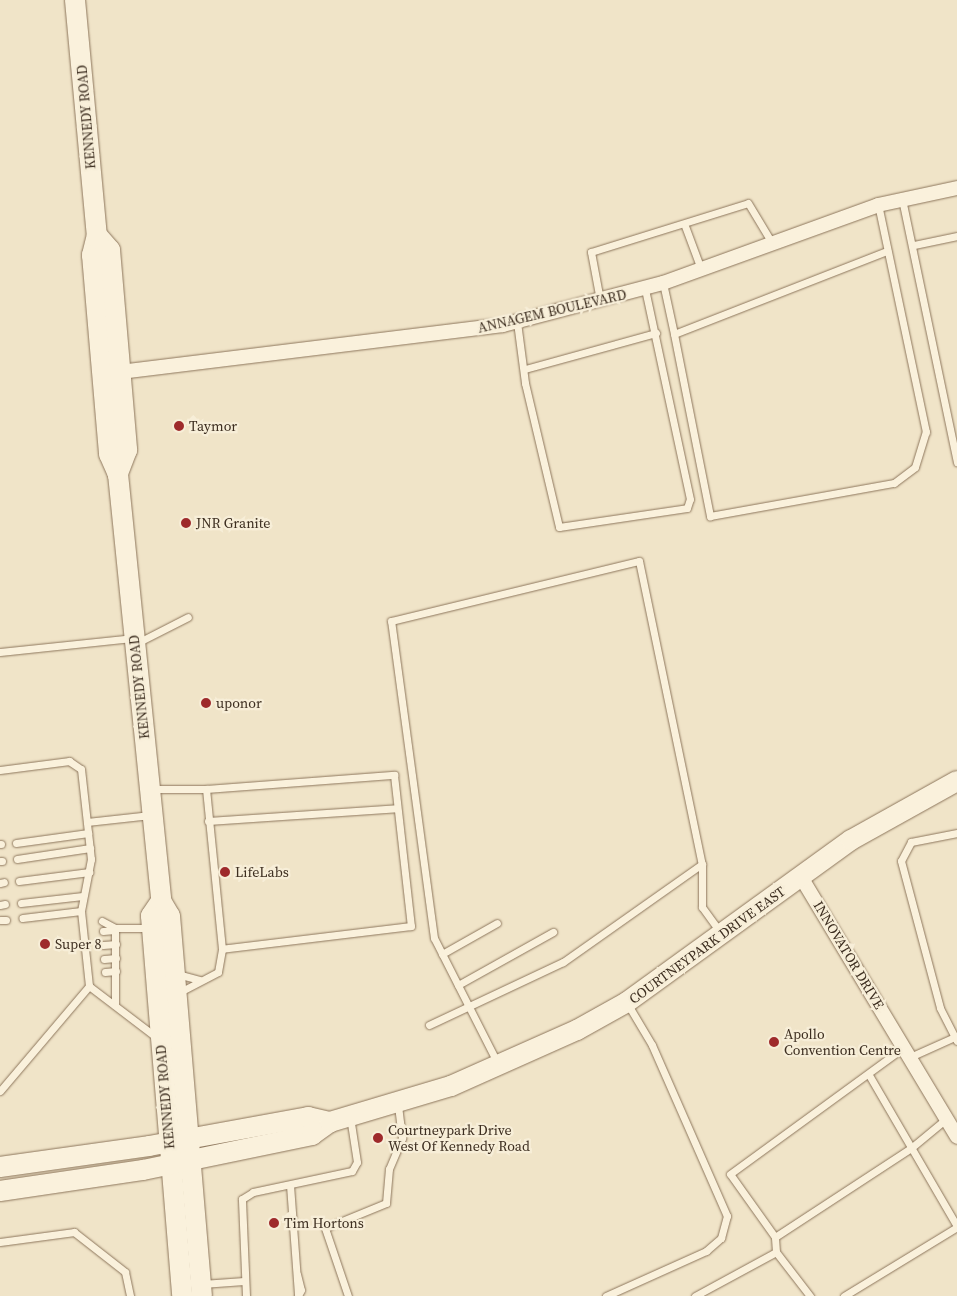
<!DOCTYPE html>
<style>
body{margin:0}
#map{position:relative;width:957px;height:1296px;overflow:hidden;background:#f0e4c8;font-family:"Source Serif 4",serif}
div>[style]{position:absolute}
.roads{filter:drop-shadow(0 0 1px #8d765c) drop-shadow(0 0 1px #8d765c)}
.service>*{height:7px;margin:-3.5px;padding:0 3.5px;transform-origin:3.5px;border-radius:3.5px;background:#faf1dc}
.minor>*{height:14px;margin:-7px;padding:0 7px;transform-origin:7px;border-radius:7px;background:#faf1dc}
.secondary>*{height:20px;margin:-10px;padding:0 10px;transform-origin:10px;border-radius:10px;background:#faf1dc}
.dots>*{width:14px;height:14px;translate:-50% -50%;box-sizing:border-box;border:2px solid #f7eed8;border-radius:50%}
span{translate:-50% -50%;white-space:nowrap;text-align:center;line-height:1.15;-webkit-text-stroke:4.5px #f7eed8;paint-order:stroke}
.street-label{font-size:14px;color:#3d2e20}
.poi-label{font-size:14px;color:#3d2e20}
.left{translate:0 -50%;text-align:left}
</style>
<div id="map">
<div class="roads">
<div class="service">
<div style="left:902px;top:199px;width:269px;rotate:78.2deg"></div>
<div style="left:685px;top:226px;width:46px;rotate:69.6deg"></div>
<div style="left:914px;top:245px;width:44px;rotate:-11.8deg"></div>
<div style="left:663px;top:283px;width:52px;rotate:77.8deg"></div>
<div style="left:674px;top:334px;width:229px;rotate:-21.3deg"></div>
<div style="left:600px;top:300px;width:49px;rotate:-100.6deg"></div>
<div style="left:591px;top:252px;width:164px;rotate:-17.3deg"></div>
<div style="left:748px;top:203px;width:47px;rotate:59deg"></div>
<div style="left:517px;top:322px;width:62px;rotate:82.5deg"></div>
<div style="left:525px;top:383px;width:148px;rotate:76.7deg"></div>
<div style="left:559px;top:527px;width:129px;rotate:-8.4deg"></div>
<div style="left:687px;top:508px;width:9px;rotate:-72deg"></div>
<div style="left:690px;top:499px;width:215px;rotate:-102.1deg"></div>
<div style="left:674px;top:334px;width:186px;rotate:78.8deg"></div>
<div style="left:710px;top:516px;width:187px;rotate:-10.2deg"></div>
<div style="left:894px;top:483px;width:26px;rotate:-37deg"></div>
<div style="left:915px;top:467px;width:37px;rotate:-73deg"></div>
<div style="left:926px;top:432px;width:232px;rotate:-101.9deg"></div>
<div style="left:525px;top:369px;width:136px;rotate:-15.4deg"></div>
<div style="left:137px;top:643px;width:57px;rotate:-27deg"></div>
<div style="left:0;top:652px;width:135px;rotate:-6deg"></div>
<div style="left:0;top:770px;width:70px;rotate:-7.4deg"></div>
<div style="left:69px;top:761px;width:14px;rotate:34deg"></div>
<div style="left:81px;top:769px;width:91px;rotate:83.7deg"></div>
<div style="left:91px;top:859px;width:53px;rotate:100.9deg"></div>
<div style="left:81px;top:911px;width:59px;rotate:173.2deg"></div>
<div style="left:151px;top:789px;width:55px"></div>
<div style="left:206px;top:789px;width:189px;rotate:-4.3deg"></div>
<div style="left:394px;top:775px;width:152px;rotate:83.6deg"></div>
<div style="left:411px;top:926px;width:190px;rotate:173.1deg"></div>
<div style="left:222px;top:949px;width:161px;rotate:-95.7deg"></div>
<div style="left:208px;top:821px;width:189px;rotate:-3.9deg"></div>
<div style="left:87px;top:822px;width:64px;rotate:-6.2deg"></div>
<div style="left:957px;top:833px;width:47px;rotate:168.9deg"></div>
<div style="left:911px;top:842px;width:21px;rotate:118deg"></div>
<div style="left:901px;top:861px;width:152px;rotate:75.1deg"></div>
<div style="left:940px;top:1008px;width:37px;rotate:63deg"></div>
<div style="left:16px;top:843px;width:73px;rotate:-7.9deg"></div>
<div style="left:0;top:844px;width:1px"></div>
<div style="left:17px;top:859px;width:74px;rotate:-8.6deg"></div>
<div style="left:0;top:861px;width:2px"></div>
<div style="left:19px;top:881px;width:71px;rotate:-7.3deg"></div>
<div style="left:0;top:883px;width:4px;rotate:-14deg"></div>
<div style="left:21px;top:903px;width:62px;rotate:-6.4deg"></div>
<div style="left:0;top:905px;width:5px;rotate:-11deg"></div>
<div style="left:81px;top:911px;width:75px;rotate:83.9deg"></div>
<div style="left:0;top:920px;width:6px"></div>
<div style="left:102px;top:921px;width:15px;rotate:28deg"></div>
<div style="left:103px;top:931px;width:12px;rotate:-5deg"></div>
<div style="left:103px;top:945px;width:13px;rotate:-4deg"></div>
<div style="left:442px;top:954px;width:63px;rotate:-29.4deg"></div>
<div style="left:104px;top:959px;width:12px;rotate:-5deg"></div>
<div style="left:105px;top:972px;width:11px;rotate:-5deg"></div>
<div style="left:177px;top:974px;width:23px;rotate:15deg"></div>
<div style="left:458px;top:985px;width:109px;rotate:-29.2deg"></div>
<div style="left:178px;top:993px;width:45px;rotate:-27.7deg"></div>
<div style="left:218px;top:972px;width:23px;rotate:-80deg"></div>
<div style="left:115px;top:1005px;width:77px;rotate:-90deg"></div>
<div style="left:115px;top:928px;width:35px"></div>
<div style="left:429px;top:1025px;width:148px;rotate:-25.2deg"></div>
<div style="left:563px;top:962px;width:170px;rotate:-35.2deg"></div>
<div style="left:910px;top:1057px;width:51px;rotate:-24.1deg"></div>
<div style="left:498px;top:1064px;width:141px;rotate:-116.9deg"></div>
<div style="left:434px;top:938px;width:320px;rotate:-97.7deg"></div>
<div style="left:391px;top:621px;width:255px;rotate:-13.6deg"></div>
<div style="left:639px;top:561px;width:309px;rotate:78.3deg"></div>
<div style="left:702px;top:864px;width:43px;rotate:90deg"></div>
<div style="left:702px;top:907px;width:32px;rotate:54deg"></div>
<div style="left:869px;top:1075px;width:175px;rotate:59.8deg"></div>
<div style="left:0;top:1091px;width:138px;rotate:-49.7deg"></div>
<div style="left:89px;top:986px;width:84px;rotate:37.3deg"></div>
<div style="left:290px;top:1185px;width:109px;rotate:85.8deg"></div>
<div style="left:775px;top:1237px;width:163px;rotate:-33.2deg"></div>
<div style="left:911px;top:1148px;width:45px;rotate:-39.6deg"></div>
<div style="left:0;top:1242px;width:75px;rotate:-7.7deg"></div>
<div style="left:74px;top:1232px;width:65px;rotate:38.1deg"></div>
<div style="left:125px;top:1272px;width:25px;rotate:78deg"></div>
<div style="left:776px;top:1252px;width:15px;rotate:-94deg"></div>
<div style="left:775px;top:1237px;width:77px;rotate:-125.5deg"></div>
<div style="left:730px;top:1174px;width:215px;rotate:-36.1deg"></div>
<div style="left:297px;top:1274px;width:16px;rotate:76deg"></div>
<div style="left:301px;top:1290px;width:7px;rotate:117deg"></div>
<div style="left:202px;top:1284px;width:42px;rotate:-4.1deg"></div>
<div style="left:246px;top:1296px;width:97px;rotate:-92.4deg"></div>
<div style="left:242px;top:1199px;width:13px;rotate:-32deg"></div>
<div style="left:253px;top:1192px;width:101px;rotate:-12deg"></div>
<div style="left:352px;top:1171px;width:10px;rotate:-61deg"></div>
<div style="left:357px;top:1162px;width:46px;rotate:-98.8deg"></div>
<div style="left:348px;top:1296px;width:72px;rotate:-108.7deg"></div>
<div style="left:325px;top:1228px;width:66px;rotate:-22.3deg"></div>
<div style="left:386px;top:1203px;width:34px;rotate:-85deg"></div>
<div style="left:389px;top:1169px;width:34px;rotate:-67deg"></div>
<div style="left:402px;top:1138px;width:33px;rotate:-97deg"></div>
<div style="left:606px;top:1296px;width:110px;rotate:-24.2deg"></div>
<div style="left:706px;top:1251px;width:20px;rotate:-41deg"></div>
<div style="left:721px;top:1238px;width:23px;rotate:-75deg"></div>
<div style="left:727px;top:1216px;width:187px;rotate:-113.7deg"></div>
<div style="left:652px;top:1045px;width:49px;rotate:-120.8deg"></div>
<div style="left:695px;top:1296px;width:92px;rotate:-28.5deg"></div>
<div style="left:776px;top:1252px;width:56px;rotate:52.3deg"></div>
<div style="left:844px;top:1296px;width:132px;rotate:-31.4deg"></div>
</div>
<div class="minor">
<div style="left:112px;top:373px;width:394px;rotate:-7deg"></div>
<div style="left:503px;top:325px;width:165px;rotate:-14.7deg"></div>
<div style="left:663px;top:283px;width:229px;rotate:-19.9deg"></div>
<div style="left:878px;top:205px;width:81px;rotate:-12.1deg"></div>
<div style="left:801px;top:877px;width:303px;rotate:59deg"></div>
</div>
<div class="secondary">
<div style="left:75px;top:0;width:236px;rotate:84.7deg"></div>
<div style="left:97px;top:235px;width:21px;rotate:104deg"></div>
<div style="left:92px;top:255px;width:200px;rotate:85.1deg"></div>
<div style="left:109px;top:454px;width:22px;rotate:66deg"></div>
<div style="left:118px;top:474px;width:429px;rotate:84.2deg"></div>
<div style="left:161px;top:901px;width:17px;rotate:59deg"></div>
<div style="left:170px;top:916px;width:381px;rotate:85.2deg"></div>
<div style="left:97px;top:235px;width:20px;rotate:49deg"></div>
<div style="left:110px;top:250px;width:201px;rotate:85.1deg"></div>
<div style="left:127px;top:450px;width:26px;rotate:111deg"></div>
<div style="left:161px;top:901px;width:18px;rotate:124deg"></div>
<div style="left:151px;top:916px;width:381px;rotate:85.3deg"></div>
<div style="left:0;top:1167px;width:150px;rotate:-8deg"></div>
<div style="left:149px;top:1146px;width:162px;rotate:-10.3deg"></div>
<div style="left:308px;top:1117px;width:23px;rotate:13deg"></div>
<div style="left:0;top:1191px;width:145px;rotate:-8.4deg"></div>
<div style="left:143px;top:1170px;width:173px;rotate:-11.7deg"></div>
<div style="left:312px;top:1135px;width:22px;rotate:-36deg"></div>
<div style="left:330px;top:1122px;width:126px;rotate:-16.6deg"></div>
<div style="left:451px;top:1086px;width:138px;rotate:-24deg"></div>
<div style="left:577px;top:1030px;width:57px;rotate:-29.2deg"></div>
<div style="left:627px;top:1002px;width:276px;rotate:-35.9deg"></div>
<div style="left:851px;top:840px;width:121px;rotate:-29.1deg"></div>
</div>
</div>
<div class="dots">
<div style="left:179px;top:426px;background:#9e2a2b"></div>
<div style="left:186px;top:523px;background:#9e2a2b"></div>
<div style="left:206px;top:703px;background:#9e2a2b"></div>
<div style="left:225px;top:872px;background:#9e2a2b"></div>
<div style="left:45px;top:944px;background:#9e2a2b"></div>
<div style="left:774px;top:1042px;background:#9e2a2b"></div>
<div style="left:378px;top:1138px;background:#9e2a2b"></div>
<div style="left:274px;top:1223px;background:#9e2a2b"></div>
</div>
<div class="street-label">
<span style="left:86px;top:117px;rotate:-95deg">KENNEDY ROAD</span>
<span style="left:552px;top:311px;rotate:-13deg">ANNAGEM BOULEVARD</span>
<span style="left:139px;top:687px;rotate:-96deg">KENNEDY ROAD</span>
<span style="left:707px;top:945px;rotate:-36deg">COURTNEYPARK DRIVE EAST</span>
<span style="left:849px;top:955px;rotate:59deg">INNOVATOR DRIVE</span>
<span style="left:165px;top:1097px;rotate:-95deg">KENNEDY ROAD</span>
</div>
<div class="poi-label">
<span class="left" style="left:189px;top:426px">Taymor</span>
<span class="left" style="left:196px;top:523px">JNR Granite</span>
<span class="left" style="left:216px;top:703px">uponor</span>
<span class="left" style="left:235px;top:872px">LifeLabs</span>
<span class="left" style="left:55px;top:944px">Super 8</span>
<span class="left" style="left:784px;top:1042px">Apollo<br>Convention Centre</span>
<span class="left" style="left:388px;top:1138px">Courtneypark Drive<br>West Of Kennedy Road</span>
<span class="left" style="left:284px;top:1223px">Tim Hortons</span>
</div>
</div>
